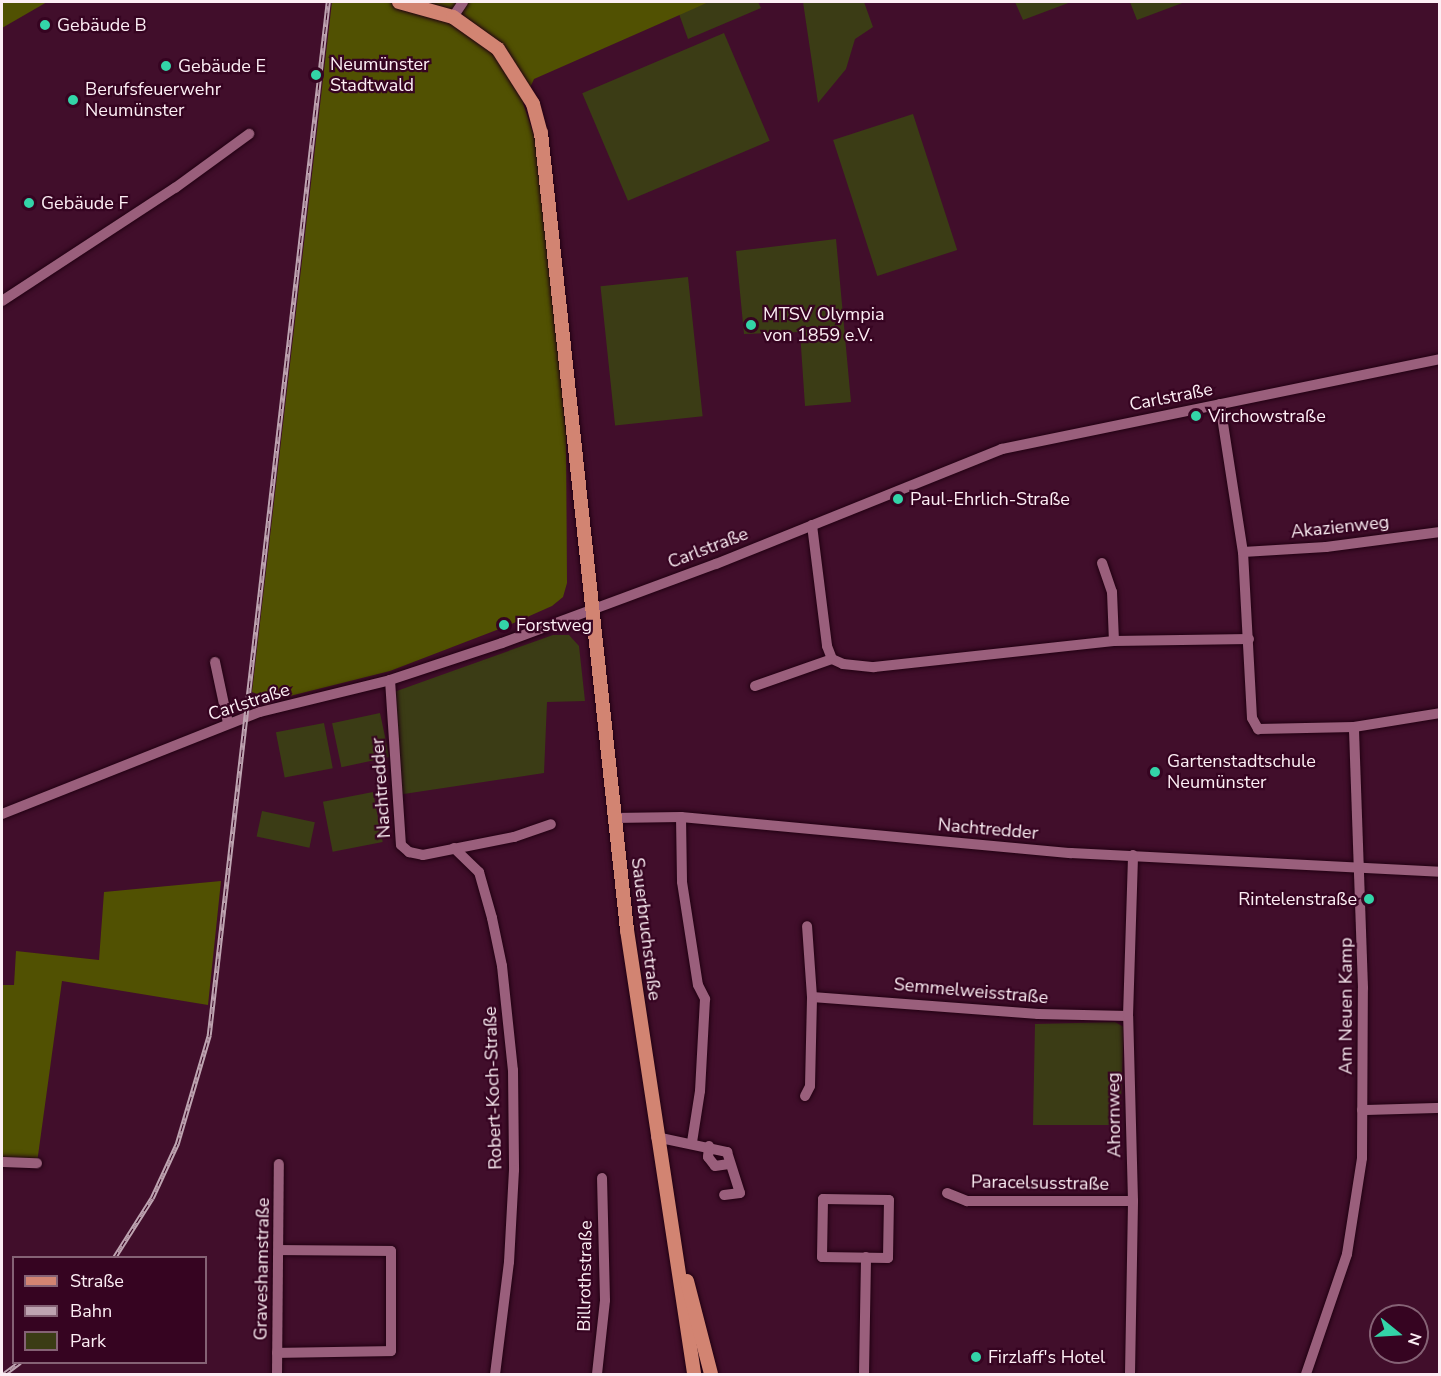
<!DOCTYPE html>
<meta charset="utf-8">
<style>
body{margin:0}
#map{position:relative;width:1441px;height:1376px;overflow:hidden;background:#410e2b;font-family:"Nunito Sans",sans-serif}
div>[style]{position:absolute}
.green>*{inset:0;background:#3b3c15;transform-origin:0 0}
.forest>*{inset:0;background:#515102}
.roads{filter:drop-shadow(0 0 2px #210012) drop-shadow(0 0 2px #210012)}
.minor>*{height:10px;margin:-5px;padding:0 5px;transform-origin:5px;border-radius:5px;background:#9a5f7c}
.major>*{height:14px;margin:-7px;padding:0 7px;transform-origin:7px;border-radius:7px;background:#d28472}
.rail>*{height:4.5px;margin-top:-2.25px;transform-origin:0;background:repeating-linear-gradient(90deg,#360421 0 7px,#bea4b1 0 14px);box-sizing:border-box;border-block:2px solid #bea4b1}
.dots>*{width:16px;height:16px;translate:-50% -50%;box-sizing:border-box;border:3px solid #360421;border-radius:50%}
span{translate:-50% -50%;white-space:nowrap;text-align:center;line-height:1.15;-webkit-text-stroke:4.5px #360421;paint-order:stroke}
.poi-label{font-size:18px;color:#fceef4}
.left{translate:0 -50%;text-align:left}
.right{translate:-100% -50%;text-align:right}
.street-label{font-size:18px;color:#fceef4}
.frame{position:absolute;inset:0;border:3px solid #fceef4;pointer-events:none}
.legend{position:absolute;left:12px;top:1256px;width:195px;height:108px;box-sizing:border-box;background:#360421;border:2px solid #856275;margin:0;padding:8px 10px;list-style:none;font-size:18px;color:#fceef4}
.legend li{display:flex;align-items:center;gap:12px;height:30px}
.legend b{width:30px;border:2px solid #856275}
.north{position:absolute;left:1369px;top:1304px;width:60px;height:60px;box-sizing:border-box;background:#360421;border:2px solid #856275;border-radius:50%;rotate:108deg;font-size:16px;font-weight:700;line-height:24px;text-align:center;color:#fceef4}
.north::after{content:'';display:block;margin:auto;width:21px;height:27px;background:#33d4a8;clip-path:polygon(50% 0,100% 100%,50% 72%,0 100%)}
</style>
<div id="map">
<div class="green">
<div style="clip-path:polygon(709px 2px,758px 2px,761px 8px,688px 39px,679px 14px)"></div>
<div style="clip-path:polygon(803px 2px,864px 2px,873px 27px,855px 39px,846px 69px,818px 103px)"></div>
<div style="clip-path:polygon(1015px 2px,1071px 2px,1023px 20px)"></div>
<div style="clip-path:polygon(1130px 2px,1185px 2px,1137px 20px)"></div>
<div style="left:724px;top:33px;width:117px;height:154px;rotate:67deg"></div>
<div style="left:913px;top:114px;width:143px;height:84px;rotate:72deg"></div>
<div style="clip-path:polygon(836px 239px,851px 402px,805px 406px,800px 332px,744px 334px,736px 251px)"></div>
<div style="left:688px;top:277px;width:140px;height:88px;rotate:84deg"></div>
<div style="clip-path:polygon(553px 635px,569px 635px,579px 646px,585px 701px,547px 702px,544px 773px,397px 795px,391px 693px)"></div>
<div style="left:380px;top:713px;width:45px;height:49px;rotate:78deg"></div>
<div style="left:324px;top:723px;width:46px;height:49px;rotate:79deg"></div>
<div style="left:373px;top:792px;width:51px;height:51px;rotate:79deg"></div>
<div style="left:262px;top:811px;width:54px;height:26px;rotate:12deg"></div>
<div style="clip-path:polygon(1115px 1022px,1124px 1027px,1120px 1125px,1033px 1125px,1035px 1024px)"></div>
</div>
<div class="forest">
<div style="clip-path:polygon(2px 2px,47px 2px,2px 28px)"></div>
<div style="clip-path:polygon(332px 2px,709px 2px,534px 79px,523px 103px,537px 144px,566px 434px,567px 583px,563px 597px,552px 606px,507px 626px,390px 671px,274px 700px,252px 692px)"></div>
<div style="clip-path:polygon(221px 881px,208px 1005px,62px 981px,37px 1163px,2px 1162px,2px 985px,14px 985px,16px 951px,99px 960px,104px 892px)"></div>
</div>
<div class="roads">
<div class="minor">
<div style="left:453px;top:17px;width:18px;rotate:-56deg"></div>
<div style="left:2px;top:301px;width:207px;rotate:-33.2deg"></div>
<div style="left:175px;top:188px;width:92px;rotate:-36.1deg"></div>
<div style="left:1220px;top:404px;width:150px;rotate:81.2deg"></div>
<div style="left:1243px;top:552px;width:166px;rotate:86.9deg"></div>
<div style="left:1252px;top:718px;width:13px;rotate:61deg"></div>
<div style="left:1258px;top:729px;width:96px;rotate:-1.2deg"></div>
<div style="left:1354px;top:727px;width:87px;rotate:-9.2deg"></div>
<div style="left:812px;top:525px;width:122px;rotate:82.9deg"></div>
<div style="left:827px;top:646px;width:14px;rotate:69deg"></div>
<div style="left:832px;top:659px;width:12px;rotate:24deg"></div>
<div style="left:843px;top:664px;width:31px;rotate:6deg"></div>
<div style="left:874px;top:667px;width:241px;rotate:-6.2deg"></div>
<div style="left:1114px;top:641px;width:135px;rotate:-0.8deg"></div>
<div style="left:1243px;top:552px;width:83px;rotate:-3.4deg"></div>
<div style="left:1326px;top:547px;width:115px;rotate:-7.5deg"></div>
<div style="left:1102px;top:563px;width:31px;rotate:71deg"></div>
<div style="left:1112px;top:592px;width:49px;rotate:87.7deg"></div>
<div style="left:215px;top:662px;width:62px;rotate:78deg"></div>
<div style="left:390px;top:680px;width:165px;rotate:86.2deg"></div>
<div style="left:401px;top:845px;width:11px;rotate:41deg"></div>
<div style="left:409px;top:852px;width:14px;rotate:12deg"></div>
<div style="left:423px;top:855px;width:93px;rotate:-11.2deg"></div>
<div style="left:514px;top:837px;width:39px;rotate:-19deg"></div>
<div style="left:755px;top:686px;width:82px;rotate:-19.3deg"></div>
<div style="left:2px;top:814px;width:277px;rotate:-21.6deg"></div>
<div style="left:260px;top:712px;width:134px;rotate:-13.8deg"></div>
<div style="left:390px;top:680px;width:118px;rotate:-18.3deg"></div>
<div style="left:502px;top:643px;width:228px;rotate:-20.3deg"></div>
<div style="left:716px;top:564px;width:308px;rotate:-21.9deg"></div>
<div style="left:1002px;top:449px;width:447px;rotate:-11.6deg"></div>
<div style="left:681px;top:817px;width:65px;rotate:89.1deg"></div>
<div style="left:682px;top:882px;width:104px;rotate:81.2deg"></div>
<div style="left:698px;top:985px;width:16px;rotate:63deg"></div>
<div style="left:705px;top:999px;width:92px;rotate:93.1deg"></div>
<div style="left:700px;top:1091px;width:52px;rotate:98.9deg"></div>
<div style="left:613px;top:818px;width:68px;rotate:-0.8deg"></div>
<div style="left:681px;top:817px;width:392px;rotate:5.3deg"></div>
<div style="left:1071px;top:853px;width:369px;rotate:2.9deg"></div>
<div style="left:454px;top:848px;width:35px;rotate:44deg"></div>
<div style="left:479px;top:872px;width:48px;rotate:74.2deg"></div>
<div style="left:492px;top:918px;width:49px;rotate:78.2deg"></div>
<div style="left:502px;top:966px;width:105px;rotate:84deg"></div>
<div style="left:513px;top:1070px;width:100px;rotate:89.4deg"></div>
<div style="left:514px;top:1170px;width:92px;rotate:93.1deg"></div>
<div style="left:509px;top:1262px;width:113px;rotate:97.1deg"></div>
<div style="left:812px;top:997px;width:227px;rotate:4.3deg"></div>
<div style="left:1038px;top:1014px;width:90px;rotate:1.3deg"></div>
<div style="left:805px;top:1096px;width:11px;rotate:-63deg"></div>
<div style="left:810px;top:1086px;width:89px;rotate:-88.7deg"></div>
<div style="left:812px;top:997px;width:71px;rotate:-94deg"></div>
<div style="left:1362px;top:1110px;width:78px;rotate:-1.5deg"></div>
<div style="left:656px;top:1137px;width:73px;rotate:11.9deg"></div>
<div style="left:727px;top:1152px;width:43px;rotate:72.4deg"></div>
<div style="left:740px;top:1193px;width:16px;rotate:173deg"></div>
<div style="left:709px;top:1146px;width:11px;rotate:95deg"></div>
<div style="left:708px;top:1157px;width:11px;rotate:52deg"></div>
<div style="left:715px;top:1166px;width:14px;rotate:-8deg"></div>
<div style="left:2px;top:1162px;width:35px;rotate:2deg"></div>
<div style="left:947px;top:1193px;width:22px;rotate:22deg"></div>
<div style="left:967px;top:1201px;width:166px"></div>
<div style="left:823px;top:1199px;width:66px;rotate:0.9deg"></div>
<div style="left:889px;top:1200px;width:58px;rotate:91deg"></div>
<div style="left:888px;top:1258px;width:66px;rotate:-179.1deg"></div>
<div style="left:822px;top:1257px;width:58px;rotate:-89deg"></div>
<div style="left:277px;top:1353px;width:114px;rotate:-1deg"></div>
<div style="left:391px;top:1351px;width:100px;rotate:-90deg"></div>
<div style="left:391px;top:1251px;width:112px;rotate:-179.5deg"></div>
<div style="left:277px;top:1374px;width:210px;rotate:-89.5deg"></div>
<div style="left:597px;top:1374px;width:74px;rotate:-83.8deg"></div>
<div style="left:605px;top:1300px;width:122px;rotate:-91.4deg"></div>
<div style="left:864px;top:1374px;width:117px;rotate:-89deg"></div>
<div style="left:1130px;top:1374px;width:173px;rotate:-89deg"></div>
<div style="left:1133px;top:1201px;width:185px;rotate:-91.5deg"></div>
<div style="left:1128px;top:1016px;width:161px;rotate:-88.2deg"></div>
<div style="left:1306px;top:1374px;width:127px;rotate:-71.1deg"></div>
<div style="left:1347px;top:1254px;width:97px;rotate:-81.1deg"></div>
<div style="left:1362px;top:1158px;width:170px;rotate:-89.7deg"></div>
<div style="left:1363px;top:988px;width:261px;rotate:-92deg"></div>
</div>
<div class="major">
<div style="left:399px;top:2px;width:56px;rotate:15.5deg"></div>
<div style="left:453px;top:17px;width:55px;rotate:35.4deg"></div>
<div style="left:498px;top:49px;width:65px;rotate:57.5deg"></div>
<div style="left:533px;top:104px;width:30px;rotate:75deg"></div>
<div style="left:541px;top:133px;width:802px;rotate:83.84deg"></div>
<div style="left:627px;top:930px;width:449px;rotate:81.4deg"></div>
<div style="left:687px;top:1281px;width:96px;rotate:75.5deg"></div>
</div>
</div>
<div class="rail">
<div style="left:114px;top:1258px;width:71px;rotate:-57.7deg"></div>
<div style="left:152px;top:1198px;width:60px;rotate:-65.2deg"></div>
<div style="left:177px;top:1144px;width:114px;rotate:-73.6deg"></div>
<div style="left:209px;top:1035px;width:1040px;rotate:-83.43deg"></div>
<div style="left:4px;top:1374px;width:20px;rotate:-37deg"></div>
</div>
<div class="dots">
<div style="left:45px;top:25px;background:#33d4a8"></div>
<div style="left:166px;top:66px;background:#33d4a8"></div>
<div style="left:316px;top:75px;background:#33d4a8"></div>
<div style="left:73px;top:100px;background:#33d4a8"></div>
<div style="left:29px;top:203px;background:#33d4a8"></div>
<div style="left:751px;top:325px;background:#33d4a8"></div>
<div style="left:1196px;top:416px;background:#33d4a8"></div>
<div style="left:898px;top:499px;background:#33d4a8"></div>
<div style="left:504px;top:625px;background:#33d4a8"></div>
<div style="left:1155px;top:772px;background:#33d4a8"></div>
<div style="left:1369px;top:899px;background:#33d4a8"></div>
<div style="left:976px;top:1357px;background:#33d4a8"></div>
</div>
<div class="poi-label">
<span class="left" style="left:57px;top:25px">Gebäude B</span>
<span class="left" style="left:330px;top:75px">Neumünster<br>Stadtwald</span>
<span class="left" style="left:178px;top:66px">Gebäude E</span>
<span class="left" style="left:85px;top:100px">Berufsfeuerwehr<br>Neumünster</span>
<span class="left" style="left:41px;top:203px">Gebäude F</span>
<span class="left" style="left:763px;top:325px">MTSV Olympia<br>von 1859 e.V.</span>
<span class="left" style="left:1208px;top:416px">Virchowstraße</span>
<span class="left" style="left:910px;top:499px">Paul-Ehrlich-Straße</span>
<span class="left" style="left:516px;top:625px">Forstweg</span>
<span class="left" style="left:1167px;top:772px">Gartenstadtschule<br>Neumünster</span>
<span class="right" style="left:1357px;top:899px">Rintelenstraße</span>
<span class="left" style="left:988px;top:1357px">Firzlaff's Hotel</span>
</div>
<div class="street-label">
<span style="left:1171px;top:397px;rotate:-11deg">Carlstraße</span>
<span style="left:1340px;top:527px;rotate:-6deg">Akazienweg</span>
<span style="left:708px;top:548px;rotate:-21deg">Carlstraße</span>
<span style="left:249px;top:702px;rotate:-18deg">Carlstraße</span>
<span style="left:381px;top:788px;rotate:-94deg">Nachtredder</span>
<span style="left:988px;top:829px;rotate:5deg">Nachtredder</span>
<span style="left:646px;top:929px;rotate:83deg">Sauerbruchstraße</span>
<span style="left:971px;top:991px;rotate:5deg">Semmelweisstraße</span>
<span style="left:1346px;top:1006px;rotate:-90deg">Am Neuen Kamp</span>
<span style="left:493px;top:1088px;rotate:-92deg">Robert-Koch-Straße</span>
<span style="left:1114px;top:1115px;rotate:-91deg">Ahornweg</span>
<span style="left:1040px;top:1183px;rotate:1deg">Paracelsusstraße</span>
<span style="left:262px;top:1269px;rotate:-89deg">Graveshamstraße</span>
<span style="left:585px;top:1276px;rotate:-89deg">Billrothstraße</span>
</div>
<div class="frame"></div>
<ul class="legend">
<li><b style="height:8px;background:#d28472"></b>Straße</li>
<li><b style="height:8px;background:#bea4b1"></b>Bahn</li>
<li><b style="height:16px;background:#3b3c15"></b>Park</li>
</ul>
<div class="north">N</div>
</div>
